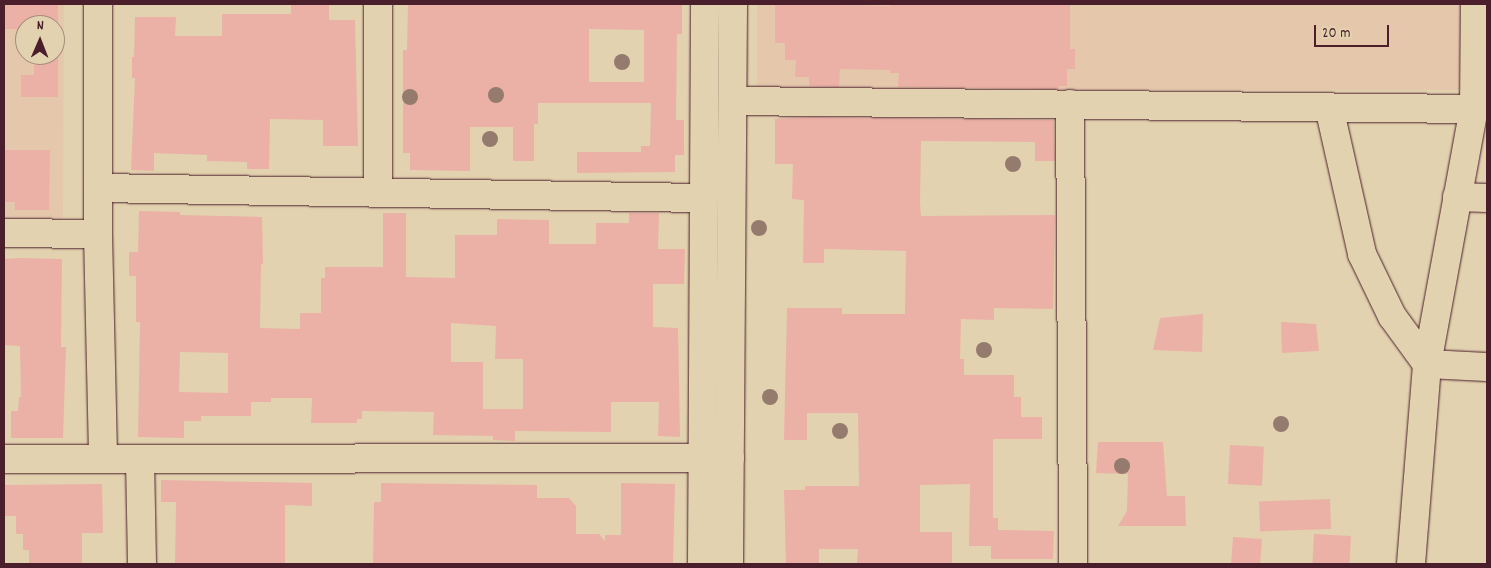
<!DOCTYPE html>
<style>
body{margin:0}
#map{position:relative;width:1491px;height:568px;overflow:hidden;background:#e3d2af;font-family:Dekko,sans-serif}
div>[style]{position:absolute}
.built>*{inset:0;background:#e5c8ac;transform-origin:0 0}
.building>*{inset:0;background:#ebb1a6;transform-origin:0 0}
.roads{filter:drop-shadow(0 0 1px #4a1f2b) drop-shadow(0 0 1px #4a1f2b)}
.minor>*{height:28px;margin:-14px;padding:0 14px;transform-origin:14px;border-radius:14px;background:#e3d2af}
.trees>*{width:16px;height:16px;margin:-8px;border-radius:50%;background:#957b6d}
span{translate:-50% -50%;white-space:nowrap;text-align:center;line-height:1.15;-webkit-text-stroke:4.5px #e3d2af;paint-order:stroke}
.frame{position:absolute;inset:0;border:5px solid #4a1f2b;pointer-events:none}
.north{position:absolute;left:15px;top:15px;width:50px;height:50px;box-sizing:border-box;background:#e3d2af;border:1px solid #a68a7a;border-radius:50%;rotate:1deg;font-size:14px;font-weight:700;line-height:20px;text-align:center;color:#4a1f2b}
.north::after{content:'';display:block;margin:auto;width:18px;height:22px;background:#4a1f2b;clip-path:polygon(50% 0,100% 100%,50% 72%,0 100%)}
.scale{position:absolute;left:1314px;top:25px;width:75px;height:22px;box-sizing:border-box;border:2px solid #4a1f2b;border-top:0;padding-left:6px;font-size:15px;line-height:18px;white-space:nowrap;color:#4a1f2b;-webkit-text-stroke:4px #e3d2af;paint-order:stroke}
</style>
<div id="map">
<div class="built">
<div style="clip-path:polygon(evenodd,4px 4px,64px 4px,63px 225px,4px 225px,4px 4px,25px 25px,55px 25px,55px 55px,25px 55px,25px 25px)"></div>
<div style="left:757px;top:4px;width:704px;height:86px"></div>
</div>
<div class="building">
<div style="clip-path:polygon(4px 4px,58px 4px,58px 97px,21px 97px,21px 75px,34px 75px,34px 55px,55px 55px,55px 25px,25px 25px,25px 29px,4px 29px)"></div>
<div style="clip-path:polygon(291px 4px,329px 4px,329px 20px,355px 20px,358px 146px,323px 146px,323px 120px,270px 119px,269px 169px,247px 169px,247px 162px,207px 161px,207px 155px,154px 153px,154px 171px,131px 170px,135px 78px,132px 78px,132px 57px,134px 57px,135px 17px,176px 17px,175px 36px,222px 36px,222px 14px,291px 14px)"></div>
<div style="clip-path:polygon(evenodd,408px 4px,682px 4px,682px 34px,677px 34px,676px 120px,684px 120px,684px 155px,675px 155px,675px 172px,577px 173px,577px 152px,641px 152px,641px 146px,650px 146px,651px 103px,538px 103px,538px 124px,534px 124px,534px 161px,513px 161px,513px 127px,470px 127px,470px 171px,410px 170px,410px 153px,403px 153px,403px 50px,407px 50px,408px 4px,589px 29px,644px 30px,644px 82px,589px 82px,589px 29px)"></div>
<div style="clip-path:polygon(775px 4px,890px 6px,890px 4px,1070px 4px,1070px 49px,1075px 49px,1075px 69px,1067px 69px,1067px 86px,1059px 86px,1059px 89px,898px 87px,899px 73px,890px 73px,890px 70px,840px 69px,839px 87px,809px 86px,809px 77px,795px 77px,796px 60px,785px 60px,785px 43px,775px 43px)"></div>
<div style="clip-path:polygon(809px 117px,1054px 120px,1055px 161px,1035px 161px,1035px 142px,921px 141px,920px 203px,921px 216px,1055px 215px,1053px 309px,994px 308px,994px 320px,961px 319px,960px 359px,964px 359px,964px 375px,1014px 375px,1014px 397px,1021px 397px,1021px 417px,1042px 417px,1042px 439px,993px 439px,993px 518px,998px 518px,998px 530px,1054px 531px,1053px 559px,991px 559px,991px 546px,969px 546px,970px 484px,920px 485px,920px 532px,952px 532px,952px 564px,857px 564px,858px 549px,819px 549px,819px 564px,786px 564px,784px 490px,805px 490px,805px 486px,859px 486px,858px 413px,807px 413px,807px 440px,784px 440px,787px 308px,842px 308px,842px 314px,905px 314px,906px 251px,824px 249px,824px 263px,803px 263px,804px 200px,792px 199px,793px 164px,775px 164px,775px 119px)"></div>
<div style="clip-path:polygon(4px 150px,50px 150px,49px 210px,15px 210px,15px 202px,4px 202px)"></div>
<div style="clip-path:polygon(evenodd,139px 211px,180px 212px,180px 215px,262px 217px,263px 264px,261px 264px,260px 328px,300px 329px,300px 313px,321px 313px,321px 278px,325px 278px,325px 267px,383px 267px,383px 213px,406px 213px,406px 277px,455px 278px,455px 235px,497px 235px,497px 219px,549px 220px,549px 244px,596px 244px,596px 223px,629px 223px,629px 213px,659px 213px,658px 249px,685px 249px,684px 284px,653px 284px,653px 327px,678px 328px,680px 437px,658px 436px,659px 402px,611px 402px,611px 432px,515px 431px,515px 441px,493px 440px,493px 436px,433px 435px,434px 412px,362px 411px,362px 419px,357px 419px,357px 423px,311px 423px,312px 398px,271px 398px,271px 402px,251px 402px,251px 416px,201px 416px,201px 421px,184px 421px,184px 438px,138px 437px,140px 322px,136px 322px,136px 276px,129px 276px,129px 252px,138px 252px,139px 211px,451px 323px,496px 326px,495px 359px,523px 359px,523px 409px,483px 409px,483px 362px,451px 362px,451px 323px,139px 211px,180px 352px,228px 353px,228px 393px,179px 392px,180px 352px)"></div>
<div style="clip-path:polygon(19px 258px,62px 259px,61px 347px,66px 347px,63px 438px,11px 438px,11px 411px,18px 411px,19px 397px,21px 397px,20px 346px,4px 345px,4px 259px)"></div>
<div style="clip-path:polygon(1203px 314px,1202px 352px,1153px 350px,1160px 318px)"></div>
<div style="clip-path:polygon(1281px 322px,1316px 324px,1319px 351px,1282px 353px)"></div>
<div style="clip-path:polygon(1098px 442px,1163px 442px,1167px 496px,1185px 496px,1186px 526px,1118px 526px,1127px 511px,1128px 474px,1096px 473px)"></div>
<div style="left:1230px;top:445px;width:34px;height:39px;rotate:3deg"></div>
<div style="clip-path:polygon(161px 480px,312px 483px,312px 506px,285px 505px,285px 564px,175px 564px,176px 502px,161px 502px)"></div>
<div style="clip-path:polygon(381px 483px,537px 485px,537px 498px,569px 498px,576px 506px,576px 534px,599px 534px,605px 541px,605px 535px,621px 535px,621px 483px,675px 484px,673px 564px,373px 564px,374px 502px,381px 502px)"></div>
<div style="clip-path:polygon(102px 484px,103px 533px,82px 533px,82px 564px,29px 564px,29px 550px,23px 550px,23px 534px,16px 534px,16px 516px,4px 516px,4px 485px)"></div>
<div style="left:1330px;top:499px;width:30px;height:71px;rotate:88deg"></div>
<div style="left:1314px;top:534px;width:37px;height:30px;rotate:3deg"></div>
<div style="left:1233px;top:537px;width:29px;height:27px;rotate:4deg"></div>
</div>
<div class="roads">
<div class="minor">
<div style="left:98px;top:4px;width:230px;rotate:90deg"></div>
<div style="left:98px;top:234px;width:225px;rotate:88.7deg"></div>
<div style="left:733px;top:101px;width:741px;rotate:0.62deg"></div>
<div style="left:1070px;top:104px;width:460px;rotate:89.6deg"></div>
<div style="left:1329px;top:107px;width:151px;rotate:77.3deg"></div>
<div style="left:1362px;top:254px;width:69px;rotate:64.2deg"></div>
<div style="left:1392px;top:316px;width:59px;rotate:53.9deg"></div>
<div style="left:1427px;top:364px;width:60px;rotate:2.9deg"></div>
<div style="left:98px;top:188px;width:606px;rotate:0.95deg"></div>
<div style="left:378px;top:191px;width:187px;rotate:-90deg"></div>
<div style="left:1457px;top:197px;width:30px;rotate:2deg"></div>
<div style="left:4px;top:233px;width:94px;rotate:0.6deg"></div>
<div style="left:4px;top:459px;width:726px;rotate:-0.08deg"></div>
<div style="left:140px;top:459px;width:105px;rotate:88.9deg"></div>
<div style="left:702px;top:564px;width:560px;rotate:-89.69deg"></div>
<div style="left:729px;top:564px;width:560px;rotate:-89.59deg"></div>
<div style="left:1411px;top:564px;width:201px;rotate:-85.4deg"></div>
<div style="left:1427px;top:364px;width:259px;rotate:-79.6deg"></div>
<div style="left:1474px;top:109px;width:105px;rotate:-89.5deg"></div>
</div>
</div>
<div class="trees">
<div style="left:622px;top:62px"></div>
<div style="left:496px;top:95px"></div>
<div style="left:410px;top:97px"></div>
<div style="left:490px;top:139px"></div>
<div style="left:1013px;top:164px"></div>
<div style="left:759px;top:228px"></div>
<div style="left:984px;top:350px"></div>
<div style="left:770px;top:397px"></div>
<div style="left:1281px;top:424px"></div>
<div style="left:840px;top:431px"></div>
<div style="left:1122px;top:466px"></div>
</div>
<div class="frame"></div>
<div class="north">N</div>
<div class="scale">20 m</div>
</div>
